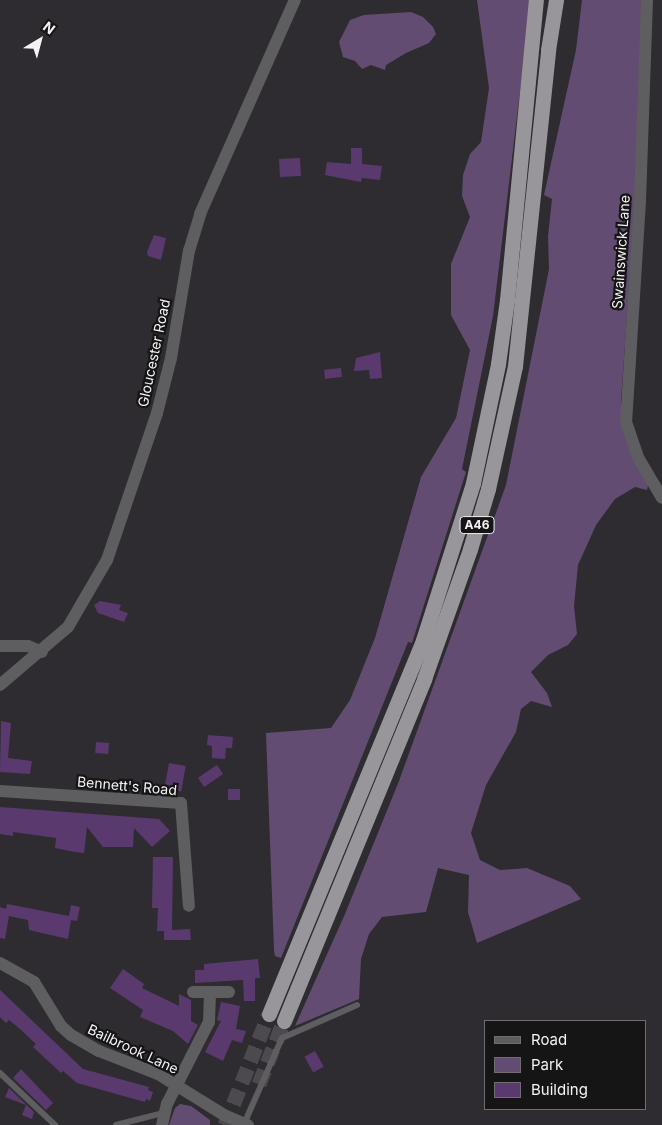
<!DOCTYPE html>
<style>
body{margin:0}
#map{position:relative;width:662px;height:1125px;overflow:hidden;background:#2e2c30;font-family:Inter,sans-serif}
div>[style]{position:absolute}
.green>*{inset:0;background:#634c72}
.building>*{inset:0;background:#5a3a6e;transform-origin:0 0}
.trunk-tunnel>*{height:15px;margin-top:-7.5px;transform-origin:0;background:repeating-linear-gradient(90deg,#4c4a4e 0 15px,transparent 0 23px)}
.service>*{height:6px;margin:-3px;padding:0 3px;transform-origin:3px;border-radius:3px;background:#5e5d5f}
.minor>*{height:12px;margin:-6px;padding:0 6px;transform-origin:6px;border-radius:6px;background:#5e5d5f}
.trunk>*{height:15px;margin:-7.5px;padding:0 7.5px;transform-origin:7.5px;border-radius:7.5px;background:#98969a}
span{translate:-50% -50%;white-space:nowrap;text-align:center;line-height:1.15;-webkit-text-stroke:4.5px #161516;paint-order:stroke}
.shield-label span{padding:1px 4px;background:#161516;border:1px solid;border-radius:4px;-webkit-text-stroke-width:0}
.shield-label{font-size:12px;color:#f4f2f5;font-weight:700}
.street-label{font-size:14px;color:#f4f2f5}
.legend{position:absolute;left:484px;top:1020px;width:162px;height:90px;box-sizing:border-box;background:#161516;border:1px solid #6f6d6f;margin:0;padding:6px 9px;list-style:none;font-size:15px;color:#f4f2f5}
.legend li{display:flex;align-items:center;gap:10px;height:25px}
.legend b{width:25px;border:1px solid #6f6d6f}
.north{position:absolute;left:15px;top:15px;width:50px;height:50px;-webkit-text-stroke:4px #161516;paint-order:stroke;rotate:37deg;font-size:14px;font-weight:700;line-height:20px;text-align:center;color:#f4f2f5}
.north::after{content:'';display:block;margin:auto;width:18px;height:22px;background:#f4f2f5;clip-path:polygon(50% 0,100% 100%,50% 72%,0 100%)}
</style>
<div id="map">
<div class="green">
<div style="clip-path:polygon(477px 0,531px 0,493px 316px,462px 469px,466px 472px,412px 643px,408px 642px,281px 958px,275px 956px,274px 950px,266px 733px,331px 728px,350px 700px,375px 638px,421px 477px,456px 418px,470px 350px,451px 315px,451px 264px,470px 217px,462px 196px,463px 175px,470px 154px,481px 142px,489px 88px)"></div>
<div style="clip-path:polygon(582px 0,642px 0,641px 117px,621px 401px,623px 424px,649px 481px,647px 490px,635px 487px,615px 499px,596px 525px,578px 565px,574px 606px,577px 634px,568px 645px,548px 655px,531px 672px,547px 693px,552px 707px,531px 701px,521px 709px,516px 732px,486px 785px,471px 833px,480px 860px,500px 870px,527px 868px,570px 886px,581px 899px,477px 943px,468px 912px,469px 875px,438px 868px,426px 912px,382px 917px,369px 934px,361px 959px,359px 999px,295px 1026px,345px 914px,399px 781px,506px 485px,549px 269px,548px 236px,552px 199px,544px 195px,576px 50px)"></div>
<div style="clip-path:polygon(411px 12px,423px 17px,433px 27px,436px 34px,429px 43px,406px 53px,386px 65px,385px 70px,371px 65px,362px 69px,355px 61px,343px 57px,339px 42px,350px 20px,364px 15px)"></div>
<div style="clip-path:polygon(180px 1104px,191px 1106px,210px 1120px,210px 1125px,169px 1125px,175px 1108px)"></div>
</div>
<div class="building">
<div style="clip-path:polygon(351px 148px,362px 148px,362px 164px,382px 166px,380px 180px,362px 178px,361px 182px,325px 175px,327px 162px,351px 164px)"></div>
<div style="left:300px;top:158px;width:18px;height:21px;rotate:87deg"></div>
<div style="clip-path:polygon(154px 235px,166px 238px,161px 260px,148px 256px,147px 252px)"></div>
<div style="clip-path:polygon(380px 352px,382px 378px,370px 379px,369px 370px,354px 371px,356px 358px)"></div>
<div style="left:341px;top:368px;width:9px;height:17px;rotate:84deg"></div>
<div style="clip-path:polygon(100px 601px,121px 605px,119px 610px,128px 613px,124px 622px,98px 613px,94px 605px)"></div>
<div style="clip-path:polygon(1px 721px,11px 723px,8px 758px,32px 761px,30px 774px,0 772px)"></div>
<div style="clip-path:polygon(208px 735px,233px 737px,232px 748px,226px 748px,225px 759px,212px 758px,212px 746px,207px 745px)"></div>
<div style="left:96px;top:742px;width:13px;height:11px;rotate:4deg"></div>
<div style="left:169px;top:763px;width:17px;height:26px;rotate:10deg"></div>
<div style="left:217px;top:765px;width:11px;height:23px;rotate:56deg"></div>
<div style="left:228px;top:789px;width:12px;height:11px"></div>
<div style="clip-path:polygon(0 807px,159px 819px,170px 831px,152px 847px,134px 828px,133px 847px,103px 847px,87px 827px,84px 853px,75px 852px,55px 848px,56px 838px,13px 832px,13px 836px,0 834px)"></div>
<div style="clip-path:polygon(153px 857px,173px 857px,172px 930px,190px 929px,191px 940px,164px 940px,164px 931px,157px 931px,158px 908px,152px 908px)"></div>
<div style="clip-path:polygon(7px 904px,69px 916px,71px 905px,80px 907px,77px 921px,71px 920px,68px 939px,29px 930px,28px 920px,9px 916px,5px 939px,0 938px,0 907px,6px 909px)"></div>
<div style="clip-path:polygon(258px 959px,260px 978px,255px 978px,255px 1001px,244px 1001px,243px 980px,195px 983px,195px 970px,204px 970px,204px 964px)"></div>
<div style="clip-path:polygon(123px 969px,144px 984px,142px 988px,179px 1006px,179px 994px,191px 1000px,191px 1021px,198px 1025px,188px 1044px,173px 1031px,140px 1017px,143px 1010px,110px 988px)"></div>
<div style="clip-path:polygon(0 990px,83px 1069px,149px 1087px,148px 1090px,153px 1092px,150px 1101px,146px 1099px,145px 1102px,77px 1083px,63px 1071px,61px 1073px,33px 1047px,36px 1044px,20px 1029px,9px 1020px,6px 1023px,0 1017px)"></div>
<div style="clip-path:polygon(221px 1002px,240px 1006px,236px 1029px,246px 1031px,242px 1043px,232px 1040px,223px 1061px,205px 1052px,221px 1021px,217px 1020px)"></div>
<div style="left:315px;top:1051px;width:18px;height:12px;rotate:61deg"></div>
<div style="clip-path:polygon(21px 1069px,53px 1103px,46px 1110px,13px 1078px)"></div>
<div style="clip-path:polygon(9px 1088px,34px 1112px,32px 1119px,22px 1115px,26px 1105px,5px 1097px)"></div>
</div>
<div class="trunk-tunnel">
<div style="left:259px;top:1084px;width:68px;rotate:-68.4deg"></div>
<div style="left:225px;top:1125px;width:119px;rotate:-68.4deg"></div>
</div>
<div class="service">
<div style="left:0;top:1073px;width:76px;rotate:43.4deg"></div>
<div style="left:244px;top:1124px;width:94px;rotate:-66.2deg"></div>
<div style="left:282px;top:1038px;width:82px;rotate:-23.7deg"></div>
<div style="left:116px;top:1125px;width:49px;rotate:-14.3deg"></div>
</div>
<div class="minor">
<div style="left:647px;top:0;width:201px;rotate:92deg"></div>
<div style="left:640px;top:201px;width:221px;rotate:93.6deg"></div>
<div style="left:626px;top:422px;width:39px;rotate:71deg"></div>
<div style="left:639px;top:459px;width:45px;rotate:59.5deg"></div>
<div style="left:0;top:646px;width:28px"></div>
<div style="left:28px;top:646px;width:15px;rotate:23deg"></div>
<div style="left:0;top:685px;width:89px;rotate:-40.5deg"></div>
<div style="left:68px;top:627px;width:78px;rotate:-59.8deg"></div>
<div style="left:107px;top:560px;width:155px;rotate:-71.2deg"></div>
<div style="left:157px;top:413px;width:57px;rotate:-75.7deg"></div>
<div style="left:171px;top:358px;width:109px;rotate:-80.5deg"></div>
<div style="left:189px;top:251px;width:39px;rotate:-73deg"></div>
<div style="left:200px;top:214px;width:234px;rotate:-66.1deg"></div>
<div style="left:0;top:791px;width:181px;rotate:3.8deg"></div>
<div style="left:181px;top:803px;width:103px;rotate:85.6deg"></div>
<div style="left:0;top:963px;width:39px;rotate:29deg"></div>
<div style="left:34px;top:982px;width:52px;rotate:58.5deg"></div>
<div style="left:61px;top:1026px;width:13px;rotate:42deg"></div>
<div style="left:71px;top:1035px;width:32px;rotate:30deg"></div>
<div style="left:99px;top:1051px;width:63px;rotate:21.3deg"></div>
<div style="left:158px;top:1074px;width:78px;rotate:31.8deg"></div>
<div style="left:224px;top:1115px;width:26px;rotate:23deg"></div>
<div style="left:193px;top:992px;width:36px"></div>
<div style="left:162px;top:1125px;width:22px;rotate:-77deg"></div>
<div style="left:167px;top:1104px;width:92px;rotate:-62.9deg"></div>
<div style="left:209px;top:1022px;width:30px;rotate:-88deg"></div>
</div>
<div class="trunk">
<div style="left:269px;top:1014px;width:404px;rotate:-67.6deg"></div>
<div style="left:423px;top:640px;width:165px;rotate:-72.3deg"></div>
<div style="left:473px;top:483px;width:122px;rotate:-78.1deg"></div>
<div style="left:498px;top:364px;width:65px;rotate:-82deg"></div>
<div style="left:507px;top:300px;width:301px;rotate:-84.5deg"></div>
<div style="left:284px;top:1021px;width:370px;rotate:-67.7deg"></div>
<div style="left:424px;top:679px;width:138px;rotate:-70.5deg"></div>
<div style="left:470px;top:549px;width:63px;rotate:-73.3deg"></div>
<div style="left:488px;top:489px;width:126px;rotate:-77.6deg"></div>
<div style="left:515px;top:366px;width:318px;rotate:-84deg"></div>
<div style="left:548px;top:50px;width:51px;rotate:-80.9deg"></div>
</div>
<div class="shield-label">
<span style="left:477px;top:525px">A46</span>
</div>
<div class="street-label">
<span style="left:621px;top:252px;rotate:-86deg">Swainswick Lane</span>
<span style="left:154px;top:353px;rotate:-78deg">Gloucester Road</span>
<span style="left:127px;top:786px;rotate:5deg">Bennett's Road</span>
<span style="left:133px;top:1049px;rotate:25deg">Bailbrook Lane</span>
</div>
<ul class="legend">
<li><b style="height:6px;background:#5e5d5f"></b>Road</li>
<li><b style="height:14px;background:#634c72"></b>Park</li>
<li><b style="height:14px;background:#5a3a6e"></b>Building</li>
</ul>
<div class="north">N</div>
</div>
